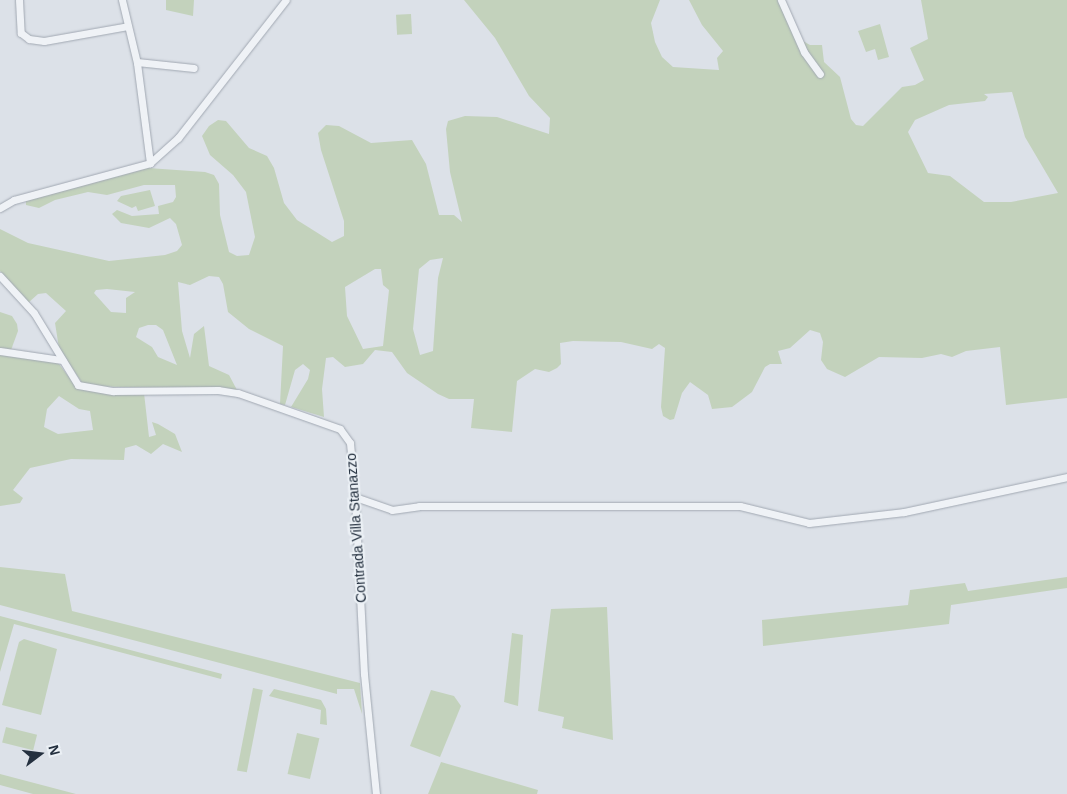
<!DOCTYPE html>
<style>
body{margin:0}
#map{position:relative;width:1067px;height:794px;overflow:hidden;background:#dce1e8;font-family:Arial,sans-serif}
div>[style]{position:absolute}
.green>*{inset:0;background:#c3d2bc;transform-origin:0 0}
.roads{filter:drop-shadow(0 0 1px #a1a8b2) drop-shadow(0 0 1px #a1a8b2)}
.street>*{height:7px;margin:-3.5px;padding:0 3.5px;transform-origin:3.5px;border-radius:3.5px;background:#eff2f6}
span{translate:-50% -50%;white-space:nowrap;text-align:center;line-height:1.15;-webkit-text-stroke:4.5px #ebf0f5;paint-order:stroke}
.street-label{font-size:14px;color:#24303f}
.north{position:absolute;left:15px;top:729px;width:50px;height:50px;-webkit-text-stroke:4px #ebf0f5;paint-order:stroke;rotate:75deg;font-size:14px;font-weight:700;line-height:20px;text-align:center;color:#24303f}
.north::after{content:'';display:block;margin:auto;width:18px;height:22px;background:#24303f;clip-path:polygon(50% 0,100% 100%,50% 72%,0 100%)}
</style>
<div id="map">
<div class="green">
<div style="clip-path:polygon(166px 0,194px 0,193px 16px,166px 10px)"></div>
<div style="clip-path:polygon(evenodd,464px 0,660px 0,651px 23px,655px 42px,662px 57px,673px 67px,719px 70px,717px 58px,723px 51px,702px 25px,689px 0,779px 0,808px 54px,803px 41px,810px 45px,822px 45px,824px 62px,840px 77px,851px 119px,856px 125px,863px 126px,902px 87px,915px 85px,924px 80px,910px 48px,928px 39px,921px 0,1067px 0,1067px 398px,1006px 405px,1000px 347px,966px 351px,952px 357px,941px 354px,922px 358px,879px 357px,845px 377px,827px 369px,821px 360px,823px 342px,820px 333px,810px 330px,790px 348px,778px 351px,782px 364px,770px 364px,765px 367px,752px 392px,732px 407px,712px 409px,708px 395px,690px 382px,682px 393px,674px 419px,670px 420px,663px 416px,661px 407px,665px 348px,659px 344px,652px 349px,621px 342px,573px 341px,560px 343px,561px 364px,557px 368px,549px 372px,535px 369px,517px 381px,512px 432px,471px 428px,474px 399px,449px 399px,438px 394px,407px 373px,392px 352px,375px 350px,363px 364px,345px 367px,333px 357px,326px 358px,322px 389px,324px 417px,291px 407px,308px 379px,310px 370px,303px 364px,295px 370px,285px 405px,280px 404px,283px 346px,249px 329px,228px 312px,223px 284px,219px 277px,209px 276px,190px 285px,178px 282px,182px 331px,190px 358px,194px 334px,204px 326px,209px 366px,229px 375px,237px 390px,84px 386px,59px 348px,55px 323px,66px 311px,46px 293px,38px 294px,28px 303px,0 271px,0 229px,28px 243px,109px 261px,165px 255px,177px 251px,182px 245px,176px 224px,170px 218px,149px 228px,121px 223px,112px 214px,117px 210px,132px 216px,159px 214px,158px 206px,173px 202px,176px 197px,175px 185px,144px 185px,107px 195px,88px 192px,55px 200px,39px 208px,26px 205px,26px 201px,148px 168px,205px 172px,214px 175px,219px 184px,220px 215px,229px 252px,237px 256px,249px 255px,255px 237px,246px 192px,233px 175px,210px 155px,202px 136px,209px 126px,218px 120px,226px 121px,249px 148px,267px 156px,274px 168px,284px 203px,297px 220px,332px 242px,344px 236px,344px 221px,321px 150px,318px 133px,326px 125px,339px 126px,371px 143px,412px 140px,426px 164px,439px 215px,454px 215px,462px 222px,450px 172px,446px 129px,448px 121px,465px 116px,497px 117px,549px 134px,550px 118px,529px 96px,495px 38px,464px 0,1012px 92px,1025px 137px,1058px 193px,1011px 202px,984px 202px,950px 176px,928px 173px,908px 132px,915px 120px,949px 105px,985px 101px,988px 97px,984px 94px,1012px 92px,464px 0,443px 258px,438px 278px,433px 351px,420px 355px,413px 329px,419px 269px,430px 260px,443px 258px,464px 0,375px 269px,381px 269px,383px 285px,389px 290px,383px 346px,363px 349px,347px 316px,345px 287px,375px 269px,464px 0,107px 289px,135px 292px,126px 298px,126px 313px,111px 312px,94px 293px,96px 290px,107px 289px,464px 0,148px 325px,156px 325px,163px 330px,177px 365px,158px 357px,152px 347px,136px 337px,139px 328px,148px 325px)"></div>
<div style="left:411px;top:14px;width:20px;height:15px;rotate:87deg"></div>
<div style="clip-path:polygon(880px 24px,889px 57px,878px 60px,875px 49px,866px 52px,858px 31px)"></div>
<div style="clip-path:polygon(150px 190px,155px 206px,138px 211px,136px 206px,132px 208px,117px 201px,121px 196px)"></div>
<div style="clip-path:polygon(0 312px,12px 316px,17px 324px,18px 331px,11px 350px,0 350px)"></div>
<div style="clip-path:polygon(evenodd,0 352px,56px 360px,78px 389px,144px 393px,149px 437px,156px 435px,152px 422px,158px 424px,175px 434px,182px 452px,163px 444px,151px 454px,136px 445px,125px 448px,124px 460px,71px 459px,30px 468px,13px 490px,23px 498px,20px 503px,0 506px,0 352px,59px 396px,79px 409px,90px 411px,93px 430px,58px 434px,44px 427px,47px 409px,59px 396px)"></div>
<div style="clip-path:polygon(0 567px,65px 574px,72px 611px,360px 683px,362px 714px,354px 689px,337px 689px,337px 694px,0 605px)"></div>
<div style="clip-path:polygon(1067px 577px,1067px 588px,951px 605px,949px 624px,763px 646px,762px 620px,908px 605px,910px 590px,965px 583px,968px 591px)"></div>
<div style="clip-path:polygon(607px 607px,613px 740px,562px 728px,564px 717px,538px 711px,551px 609px)"></div>
<div style="clip-path:polygon(0 616px,222px 674px,221px 679px,14px 624px,0 672px)"></div>
<div style="clip-path:polygon(512px 633px,523px 635px,518px 706px,504px 702px)"></div>
<div style="clip-path:polygon(24px 639px,57px 649px,41px 715px,2px 705px,19px 642px)"></div>
<div style="left:253px;top:688px;width:10px;height:84px;rotate:11deg"></div>
<div style="clip-path:polygon(274px 689px,321px 700px,326px 709px,327px 725px,320px 724px,321px 710px,269px 696px)"></div>
<div style="clip-path:polygon(431px 690px,454px 696px,461px 706px,440px 757px,410px 746px)"></div>
<div style="left:6px;top:727px;width:32px;height:16px;rotate:14deg"></div>
<div style="left:297px;top:733px;width:23px;height:42px;rotate:13deg"></div>
<div style="clip-path:polygon(441px 762px,538px 790px,537px 794px,428px 794px)"></div>
<div style="clip-path:polygon(0 774px,76px 794px,33px 794px,0 785px)"></div>
</div>
<div class="roads">
<div class="street">
<div style="left:19px;top:0;width:33px;rotate:87deg"></div>
<div style="left:21px;top:33px;width:10px;rotate:37deg"></div>
<div style="left:29px;top:39px;width:15px;rotate:8deg"></div>
<div style="left:44px;top:41px;width:85px;rotate:-10.1deg"></div>
<div style="left:122px;top:0;width:65px;rotate:76.6deg"></div>
<div style="left:137px;top:63px;width:101px;rotate:82.6deg"></div>
<div style="left:781px;top:0;width:57px;rotate:66.1deg"></div>
<div style="left:804px;top:52px;width:27px;rotate:54deg"></div>
<div style="left:137px;top:62px;width:57px;rotate:6deg"></div>
<div style="left:0;top:208px;width:16px;rotate:-30deg"></div>
<div style="left:14px;top:200px;width:141px;rotate:-15.2deg"></div>
<div style="left:150px;top:163px;width:38px;rotate:-42deg"></div>
<div style="left:178px;top:138px;width:175px;rotate:-52deg"></div>
<div style="left:0;top:276px;width:50px;rotate:47.4deg"></div>
<div style="left:34px;top:313px;width:84px;rotate:58.6deg"></div>
<div style="left:78px;top:385px;width:36px;rotate:10deg"></div>
<div style="left:113px;top:391px;width:105px;rotate:-0.5deg"></div>
<div style="left:218px;top:390px;width:20px;rotate:9deg"></div>
<div style="left:238px;top:393px;width:108px;rotate:19.4deg"></div>
<div style="left:340px;top:429px;width:17px;rotate:54deg"></div>
<div style="left:350px;top:443px;width:54px;rotate:84.7deg"></div>
<div style="left:355px;top:497px;width:177px;rotate:87.1deg"></div>
<div style="left:364px;top:674px;width:121px;rotate:84.3deg"></div>
<div style="left:0;top:351px;width:63px;rotate:8.3deg"></div>
<div style="left:355px;top:497px;width:39px;rotate:19deg"></div>
<div style="left:392px;top:510px;width:27px;rotate:-8deg"></div>
<div style="left:419px;top:506px;width:321px"></div>
<div style="left:740px;top:506px;width:71px;rotate:13.8deg"></div>
<div style="left:809px;top:523px;width:96px;rotate:-6.6deg"></div>
<div style="left:904px;top:512px;width:167px;rotate:-12.1deg"></div>
</div>
</div>
<div class="street-label">
<span style="left:356px;top:528px;rotate:-94deg">Contrada Villa Stanazzo</span>
</div>
<div class="north">N</div>
</div>
